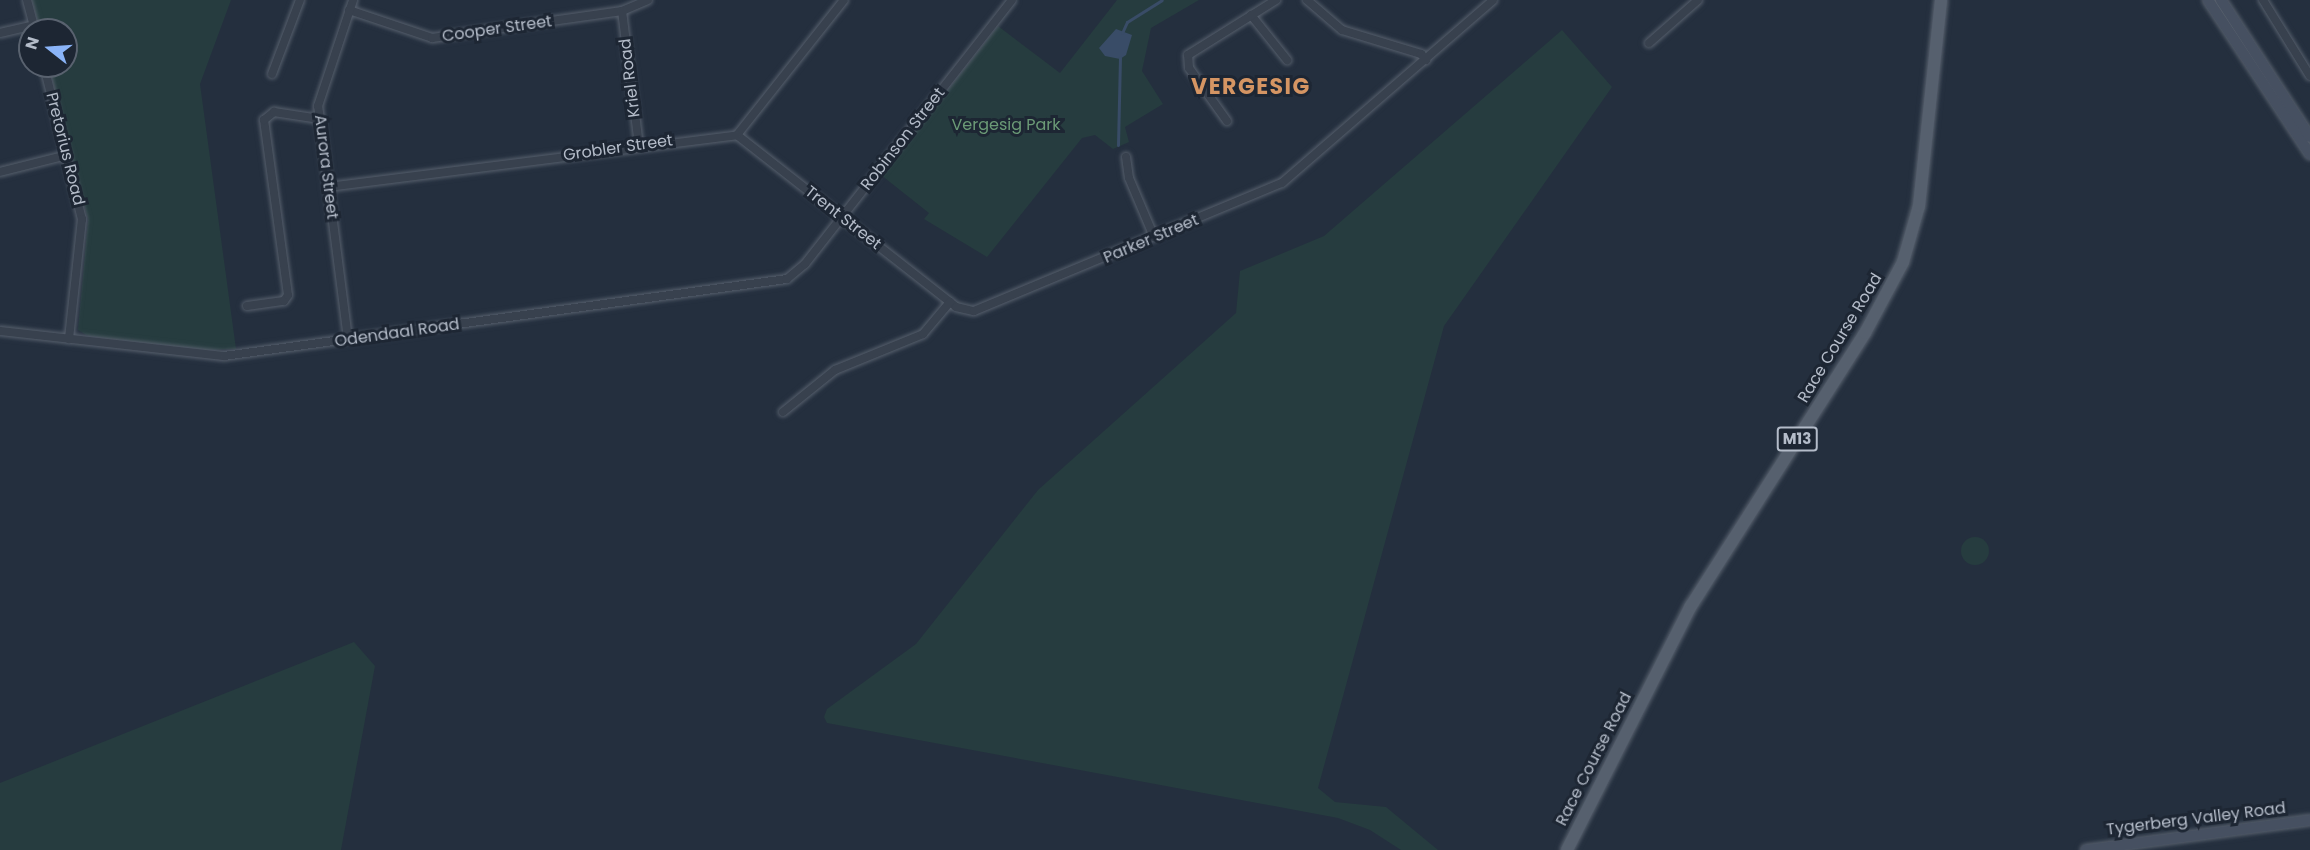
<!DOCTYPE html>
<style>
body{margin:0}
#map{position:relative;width:2310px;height:850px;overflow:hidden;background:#242f3e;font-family:Poppins,sans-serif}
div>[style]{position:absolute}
.green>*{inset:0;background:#263c3f}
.round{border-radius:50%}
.water>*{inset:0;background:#394c67}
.stream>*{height:3px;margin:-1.5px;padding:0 1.5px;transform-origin:1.5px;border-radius:1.5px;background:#394c67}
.roads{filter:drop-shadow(0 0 2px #565f6c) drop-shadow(0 0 2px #565f6c)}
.minor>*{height:8px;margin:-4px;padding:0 4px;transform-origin:4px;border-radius:4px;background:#38414e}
.secondary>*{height:10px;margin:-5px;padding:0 5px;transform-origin:5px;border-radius:5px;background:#465061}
.primary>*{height:12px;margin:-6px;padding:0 6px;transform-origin:6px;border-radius:6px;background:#56606e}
span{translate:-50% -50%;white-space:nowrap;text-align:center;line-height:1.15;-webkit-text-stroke:6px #1d2633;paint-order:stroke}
.shield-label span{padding:2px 4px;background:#1d2633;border:2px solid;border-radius:4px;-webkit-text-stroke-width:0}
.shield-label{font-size:15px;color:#b4bcc9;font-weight:700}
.street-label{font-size:16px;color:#b4bcc9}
.park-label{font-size:16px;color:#6b9a76}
.district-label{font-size:22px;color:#d59563;font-weight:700;letter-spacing:1.5px}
.north{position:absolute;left:18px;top:18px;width:60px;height:60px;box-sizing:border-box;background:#1d2633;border:2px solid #59626f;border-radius:50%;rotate:287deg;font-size:16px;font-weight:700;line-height:24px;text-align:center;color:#b4bcc9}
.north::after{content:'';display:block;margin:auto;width:21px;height:27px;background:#8ab4f8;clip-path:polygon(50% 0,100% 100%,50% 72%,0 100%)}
</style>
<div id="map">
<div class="green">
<div style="clip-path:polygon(32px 0,231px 0,200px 84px,236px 349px,208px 350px,88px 336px,78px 330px,88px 220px,49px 66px,66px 66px,66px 30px,40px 30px)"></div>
<div style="clip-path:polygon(1117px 0,1199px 0,1151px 28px,1142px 71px,1163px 104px,1125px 127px,1129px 142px,1113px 149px,1095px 135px,1082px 138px,987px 257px,924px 219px,929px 213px,881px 175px,998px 26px,1060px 73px)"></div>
<div style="clip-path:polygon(1562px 30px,1612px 87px,1444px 326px,1318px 788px,1335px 802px,1386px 807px,1438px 850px,1401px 850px,1370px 830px,1338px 818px,827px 723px,824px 717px,827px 709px,916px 644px,1038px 490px,1236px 313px,1240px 271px,1324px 236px)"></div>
<div class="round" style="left:1961px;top:537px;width:28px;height:28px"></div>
<div style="clip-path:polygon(354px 642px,375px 666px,341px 850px,0 850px,0 783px)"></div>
</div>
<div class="water">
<div style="clip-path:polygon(1116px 29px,1132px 35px,1126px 55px,1120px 59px,1105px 56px,1099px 48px)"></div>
</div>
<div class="stream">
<div style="left:1122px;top:33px;width:12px;rotate:-66deg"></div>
<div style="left:1127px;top:22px;width:41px;rotate:-32.2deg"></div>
<div style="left:1118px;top:145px;width:88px;rotate:-88.7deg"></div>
</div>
<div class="roads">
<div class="minor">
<div style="left:27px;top:0;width:31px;rotate:75deg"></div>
<div style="left:1307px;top:0;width:46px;rotate:40.6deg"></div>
<div style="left:1342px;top:30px;width:83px;rotate:16.9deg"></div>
<div style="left:1421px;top:54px;width:8px;rotate:50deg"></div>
<div style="left:2263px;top:0;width:89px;rotate:58.3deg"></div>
<div style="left:349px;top:10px;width:88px;rotate:18.6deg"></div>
<div style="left:432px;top:38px;width:192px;rotate:-8.1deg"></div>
<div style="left:622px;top:11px;width:28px;rotate:-23deg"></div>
<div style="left:622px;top:11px;width:135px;rotate:82.8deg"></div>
<div style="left:1251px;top:15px;width:58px;rotate:51.3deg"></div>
<div style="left:0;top:33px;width:35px;rotate:-13deg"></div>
<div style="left:1649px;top:43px;width:65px;rotate:-41.3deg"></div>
<div style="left:44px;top:66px;width:158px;rotate:76.1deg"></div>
<div style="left:82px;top:219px;width:121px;rotate:96.2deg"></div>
<div style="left:272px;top:74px;width:79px;rotate:-69.3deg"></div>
<div style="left:1227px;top:121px;width:65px;rotate:-125.6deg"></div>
<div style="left:1189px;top:68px;width:13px;rotate:-94deg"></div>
<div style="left:1188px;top:55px;width:104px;rotate:-32deg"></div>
<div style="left:737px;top:135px;width:278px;rotate:38.1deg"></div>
<div style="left:956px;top:307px;width:18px;rotate:13deg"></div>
<div style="left:974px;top:311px;width:334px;rotate:-22.6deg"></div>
<div style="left:1282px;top:183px;width:279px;rotate:-40.9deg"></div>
<div style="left:737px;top:135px;width:172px;rotate:-51.6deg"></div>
<div style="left:1126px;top:157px;width:21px;rotate:82deg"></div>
<div style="left:1129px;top:178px;width:64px;rotate:67deg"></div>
<div style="left:0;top:172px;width:69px;rotate:-14.2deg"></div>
<div style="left:328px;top:187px;width:412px;rotate:-7.2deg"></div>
<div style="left:247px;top:306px;width:37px;rotate:-8deg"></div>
<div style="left:284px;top:301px;width:7px;rotate:-56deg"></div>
<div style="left:288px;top:295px;width:177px;rotate:-97.8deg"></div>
<div style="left:264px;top:120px;width:13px;rotate:-39deg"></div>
<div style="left:274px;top:112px;width:46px;rotate:8.8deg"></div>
<div style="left:0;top:331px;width:225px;rotate:6.4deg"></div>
<div style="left:224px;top:356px;width:568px;rotate:-7.79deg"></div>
<div style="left:787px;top:279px;width:23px;rotate:-40deg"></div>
<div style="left:805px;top:264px;width:335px;rotate:-51.9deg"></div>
<div style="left:348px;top:339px;width:235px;rotate:-97.3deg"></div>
<div style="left:318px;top:106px;width:112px;rotate:-71.7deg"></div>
<div style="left:783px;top:412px;width:67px;rotate:-38.9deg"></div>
<div style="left:835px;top:370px;width:95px;rotate:-22.2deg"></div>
<div style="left:923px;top:334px;width:42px;rotate:-49.8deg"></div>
</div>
<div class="secondary">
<div style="left:2208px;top:0;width:185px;rotate:56.5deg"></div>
<div style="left:2221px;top:0;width:163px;rotate:57deg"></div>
<div style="left:2086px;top:850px;width:226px;rotate:-7.6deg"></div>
</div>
<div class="primary">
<div style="left:1567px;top:850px;width:274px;rotate:-63.1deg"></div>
<div style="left:1691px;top:606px;width:324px;rotate:-57.5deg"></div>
<div style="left:1865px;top:333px;width:81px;rotate:-61.8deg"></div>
<div style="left:1903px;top:262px;width:58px;rotate:-74.1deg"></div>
<div style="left:1919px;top:206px;width:207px;rotate:-83.9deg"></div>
</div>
</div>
<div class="shield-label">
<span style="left:1797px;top:439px">M13</span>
</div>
<div class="street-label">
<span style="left:497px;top:29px;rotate:-8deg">Cooper Street</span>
<span style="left:630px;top:78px;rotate:-97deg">Kriel Road</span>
<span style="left:903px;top:139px;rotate:-52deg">Robinson Street</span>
<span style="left:618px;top:148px;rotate:-8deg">Grobler Street</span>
<span style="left:65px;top:149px;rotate:76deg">Pretorius Road</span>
<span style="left:326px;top:167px;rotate:83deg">Aurora Street</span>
<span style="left:843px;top:218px;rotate:38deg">Trent Street</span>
<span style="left:1151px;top:239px;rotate:-23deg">Parker Street</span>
<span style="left:397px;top:333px;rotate:-8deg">Odendaal Road</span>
<span style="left:1840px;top:338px;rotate:-59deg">Race Course Road</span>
<span style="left:1594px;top:759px;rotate:-63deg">Race Course Road</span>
<span style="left:2196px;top:819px;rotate:-7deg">Tygerberg Valley Road</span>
</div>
<div class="park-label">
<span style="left:1006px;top:125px">Vergesig Park</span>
</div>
<div class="district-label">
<span style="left:1251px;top:87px">VERGESIG</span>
</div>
<div class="north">N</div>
</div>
